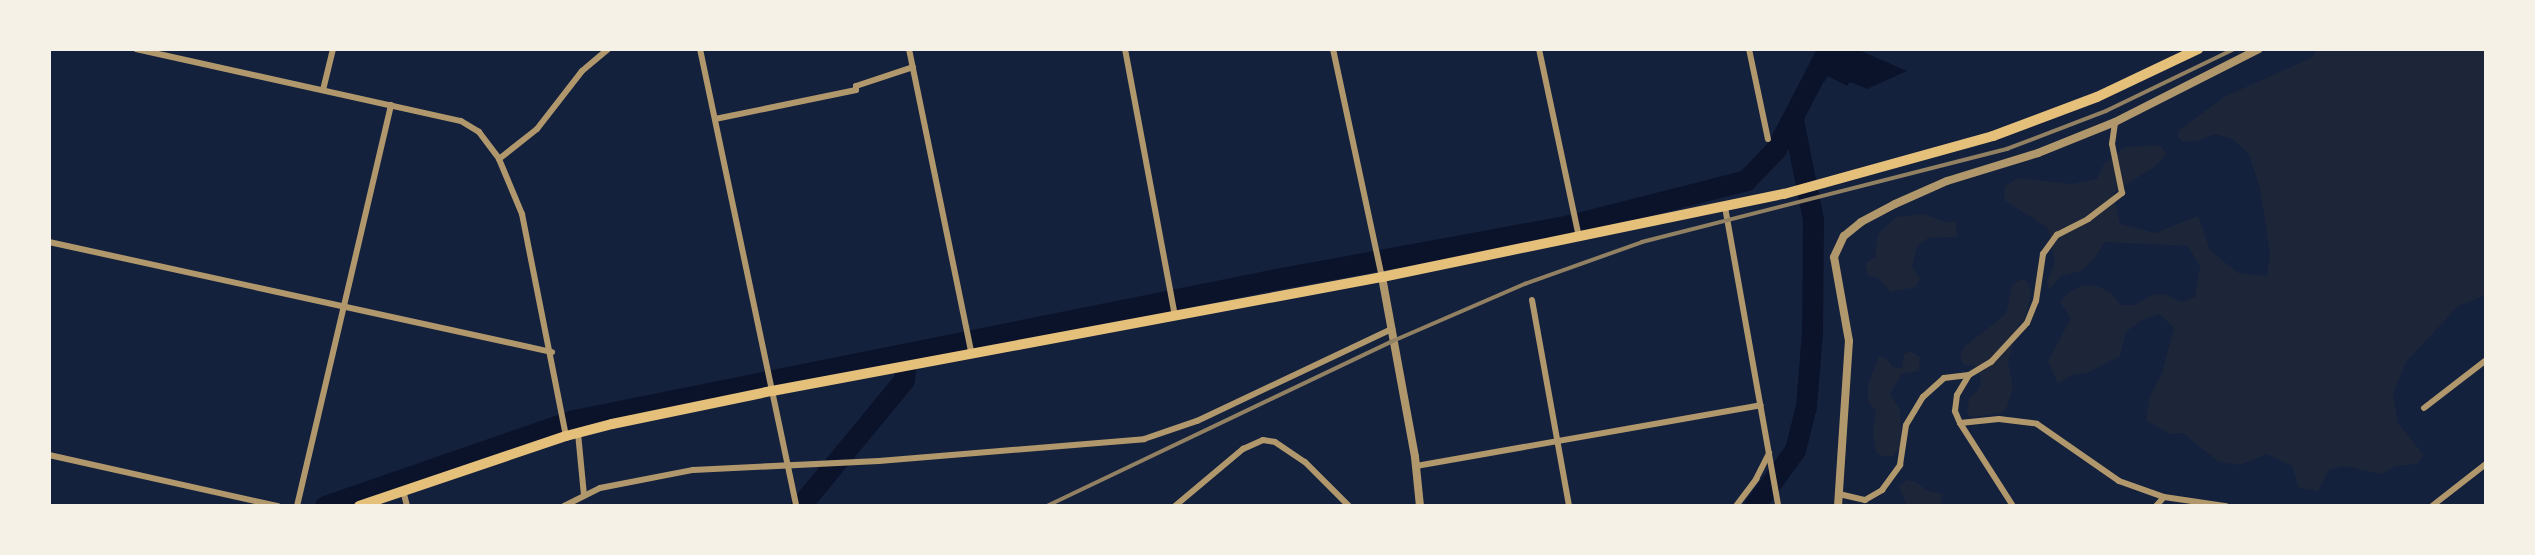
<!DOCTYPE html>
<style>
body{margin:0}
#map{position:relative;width:2535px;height:555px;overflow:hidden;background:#14213d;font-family:"Nunito Sans",sans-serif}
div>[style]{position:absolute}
.green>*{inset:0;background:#1d2539}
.water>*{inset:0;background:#0b132b}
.river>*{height:21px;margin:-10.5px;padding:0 10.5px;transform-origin:10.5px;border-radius:10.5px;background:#0b132b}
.minor>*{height:6px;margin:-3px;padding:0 3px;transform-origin:3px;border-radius:3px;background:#b1986c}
.tertiary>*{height:8px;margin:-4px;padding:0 4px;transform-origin:4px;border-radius:4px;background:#b1986c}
.trunk>*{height:10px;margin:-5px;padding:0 5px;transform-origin:5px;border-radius:5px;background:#e5c07b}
.rail>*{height:3.5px;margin:-1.75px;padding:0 1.75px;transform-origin:1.75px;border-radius:1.75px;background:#918062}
span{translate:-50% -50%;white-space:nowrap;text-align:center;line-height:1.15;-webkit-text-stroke:7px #f6f1e7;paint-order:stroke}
.frame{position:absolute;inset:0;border:51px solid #f6f1e7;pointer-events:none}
</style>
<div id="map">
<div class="green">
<div style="clip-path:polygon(2318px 49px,2486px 49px,2486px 295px,2458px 306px,2406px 362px,2393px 394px,2398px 423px,2424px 455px,2417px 464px,2396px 466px,2382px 474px,2343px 466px,2329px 470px,2318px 491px,2299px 488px,2292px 466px,2267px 454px,2240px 465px,2219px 462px,2183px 433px,2170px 434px,2146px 420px,2150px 396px,2162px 373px,2174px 328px,2159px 314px,2142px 320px,2126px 332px,2120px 356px,2087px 373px,2071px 375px,2058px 384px,2048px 361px,2071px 318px,2060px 302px,2069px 292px,2084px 285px,2097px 286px,2111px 293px,2121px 305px,2134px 305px,2152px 295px,2164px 294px,2181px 302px,2195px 297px,2200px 266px,2188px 246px,2105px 242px,2094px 259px,2081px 271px,2061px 276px,2049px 290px,2047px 282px,2055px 263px,2048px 228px,2004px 200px,2005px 186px,2018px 178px,2072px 184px,2097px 179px,2104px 164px,2125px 147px,2160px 145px,2167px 154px,2154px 167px,2113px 193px,2120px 224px,2155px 233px,2198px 216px,2210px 250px,2238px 273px,2267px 276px,2270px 254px,2260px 188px,2249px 154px,2232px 139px,2215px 134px,2197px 141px,2182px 142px,2178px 137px,2179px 130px,2226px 96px,2311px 58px)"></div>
<div style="clip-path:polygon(1923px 214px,1945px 222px,1956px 221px,1957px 237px,1928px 238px,1917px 246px,1912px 267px,1920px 279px,1916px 287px,1891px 292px,1878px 278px,1868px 275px,1865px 264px,1875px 257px,1878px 234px,1896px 217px)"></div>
<div style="clip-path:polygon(2021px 279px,2028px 282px,2031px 296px,2024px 321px,2018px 325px,2008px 362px,2013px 387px,2007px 407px,2002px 413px,1971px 417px,1967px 413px,1969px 399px,1980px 387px,1981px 379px,1974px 365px,1964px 365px,1960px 357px,1964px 347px,2006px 314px,2012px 285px)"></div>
<div style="clip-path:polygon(1910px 351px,1920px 357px,1919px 371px,1902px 374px,1890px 394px,1900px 410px,1902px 446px,1893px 456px,1881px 456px,1876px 452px,1873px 432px,1876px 411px,1868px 401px,1868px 385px,1879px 356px,1887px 359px,1893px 367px,1902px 368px,1904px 354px)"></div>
<div style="clip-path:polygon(1907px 480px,1916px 482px,1928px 491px,1943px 494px,1940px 506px,1907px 506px,1899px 486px)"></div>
</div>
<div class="water">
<div style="clip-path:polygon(1817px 49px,1857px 49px,1907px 71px,1867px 89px,1850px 82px,1847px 86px,1828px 76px,1825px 81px,1817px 82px,1796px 119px,1790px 115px)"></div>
</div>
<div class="river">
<div style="left:325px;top:506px;width:263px;rotate:-19.1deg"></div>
<div style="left:574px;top:420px;width:711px;rotate:-11.36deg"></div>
<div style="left:1271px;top:280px;width:300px;rotate:-10.4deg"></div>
<div style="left:1566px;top:226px;width:186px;rotate:-14.3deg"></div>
<div style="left:1746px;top:180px;width:43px;rotate:-45.9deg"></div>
<div style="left:1776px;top:149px;width:113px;rotate:-62.5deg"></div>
<div style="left:800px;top:506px;width:163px;rotate:-50.5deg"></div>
<div style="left:904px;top:380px;width:27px;rotate:-84deg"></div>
<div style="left:1754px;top:506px;width:69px;rotate:-53.8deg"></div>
<div style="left:1795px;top:450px;width:45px;rotate:-76deg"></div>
<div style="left:1806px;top:406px;width:74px;rotate:-85.4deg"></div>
<div style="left:1812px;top:332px;width:113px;rotate:-89.5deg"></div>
<div style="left:1813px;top:219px;width:101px;rotate:-101.4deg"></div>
</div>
<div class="minor">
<div style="left:136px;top:49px;width:333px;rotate:12.5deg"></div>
<div style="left:461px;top:121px;width:21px;rotate:31deg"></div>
<div style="left:479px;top:132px;width:34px;rotate:53deg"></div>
<div style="left:499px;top:159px;width:60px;rotate:67.3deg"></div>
<div style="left:522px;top:214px;width:226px;rotate:78.8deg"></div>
<div style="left:700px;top:49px;width:467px;rotate:78.1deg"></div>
<div style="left:909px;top:49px;width:312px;rotate:78.4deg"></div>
<div style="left:1125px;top:49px;width:271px;rotate:79.4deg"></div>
<div style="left:1333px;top:49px;width:233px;rotate:77.9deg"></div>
<div style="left:1539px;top:49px;width:192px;rotate:78deg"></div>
<div style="left:1749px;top:49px;width:92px;rotate:78.1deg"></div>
<div style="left:323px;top:90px;width:42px;rotate:-76.3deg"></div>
<div style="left:715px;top:119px;width:144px;rotate:-11.6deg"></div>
<div style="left:856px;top:90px;width:4px;rotate:-90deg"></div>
<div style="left:856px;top:86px;width:60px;rotate:-18.4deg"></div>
<div style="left:499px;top:159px;width:48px;rotate:-38.3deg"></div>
<div style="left:537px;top:129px;width:73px;rotate:-52.2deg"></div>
<div style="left:582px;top:71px;width:34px;rotate:-40deg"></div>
<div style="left:1725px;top:207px;width:304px;rotate:79.9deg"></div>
<div style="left:49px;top:242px;width:515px;rotate:12.34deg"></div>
<div style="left:1532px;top:300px;width:209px;rotate:79.8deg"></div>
<div style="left:2424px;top:408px;width:78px;rotate:-37.7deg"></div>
<div style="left:1960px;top:423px;width:39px;rotate:-6deg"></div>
<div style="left:1999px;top:419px;width:38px;rotate:7deg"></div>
<div style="left:2037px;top:424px;width:100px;rotate:34.8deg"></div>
<div style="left:2119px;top:481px;width:48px;rotate:19.6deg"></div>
<div style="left:2164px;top:497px;width:63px;rotate:8.3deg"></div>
<div style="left:578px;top:433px;width:62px;rotate:84.5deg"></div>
<div style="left:49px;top:455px;width:235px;rotate:12.6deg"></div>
<div style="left:1416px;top:466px;width:350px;rotate:-10deg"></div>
<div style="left:403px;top:490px;width:16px;rotate:76deg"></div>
<div style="left:1839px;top:494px;width:27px;rotate:13deg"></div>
<div style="left:1865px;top:500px;width:20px;rotate:-30deg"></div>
<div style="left:1882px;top:490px;width:31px;rotate:-54deg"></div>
<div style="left:1900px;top:465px;width:40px;rotate:-81.5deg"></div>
<div style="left:1906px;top:425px;width:33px;rotate:-59deg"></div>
<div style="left:1923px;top:397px;width:28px;rotate:-42deg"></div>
<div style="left:1944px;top:378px;width:25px;rotate:-7deg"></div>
<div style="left:297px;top:506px;width:412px;rotate:-76.8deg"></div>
<div style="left:564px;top:506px;width:40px;rotate:-26.6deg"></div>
<div style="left:600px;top:488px;width:95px;rotate:-11deg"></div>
<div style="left:693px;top:470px;width:186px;rotate:-2.8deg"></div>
<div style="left:879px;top:461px;width:266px;rotate:-4.7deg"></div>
<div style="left:1144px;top:439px;width:56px;rotate:-18.8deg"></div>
<div style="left:1197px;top:421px;width:216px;rotate:-25.3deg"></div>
<div style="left:1175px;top:506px;width:89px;rotate:-40deg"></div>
<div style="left:1243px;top:449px;width:22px;rotate:-24deg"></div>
<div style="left:1263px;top:440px;width:12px;rotate:9deg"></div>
<div style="left:1275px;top:442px;width:36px;rotate:34deg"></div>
<div style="left:1305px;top:462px;width:62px;rotate:45deg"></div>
<div style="left:1736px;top:506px;width:34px;rotate:-53deg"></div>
<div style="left:1756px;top:479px;width:29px;rotate:-63deg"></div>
<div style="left:2013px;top:506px;width:98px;rotate:-122.6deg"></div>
<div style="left:1960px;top:423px;width:13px;rotate:-113deg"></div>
<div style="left:1955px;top:411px;width:16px;rotate:-83deg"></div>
<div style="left:1957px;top:395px;width:23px;rotate:-59deg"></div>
<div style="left:1969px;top:375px;width:26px;rotate:-31deg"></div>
<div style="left:1991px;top:362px;width:53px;rotate:-47.3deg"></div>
<div style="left:2027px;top:323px;width:24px;rotate:-68deg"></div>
<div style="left:2036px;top:301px;width:48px;rotate:-81.5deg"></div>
<div style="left:2043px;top:254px;width:24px;rotate:-54deg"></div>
<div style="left:2057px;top:235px;width:35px;rotate:-27deg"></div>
<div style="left:2088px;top:219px;width:43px;rotate:-37.4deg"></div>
<div style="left:2122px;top:193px;width:50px;rotate:-101.5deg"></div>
<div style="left:2112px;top:144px;width:22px;rotate:-82deg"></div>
<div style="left:2156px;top:506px;width:12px;rotate:-48deg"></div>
<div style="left:2432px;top:506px;width:68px;rotate:-37.9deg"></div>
</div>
<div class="tertiary">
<div style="left:1382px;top:277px;width:183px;rotate:79.6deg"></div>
<div style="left:1415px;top:457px;width:49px;rotate:84.2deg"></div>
<div style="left:1838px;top:506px;width:165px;rotate:-86.2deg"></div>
<div style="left:1849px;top:341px;width:85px;rotate:-100.1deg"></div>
<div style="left:1834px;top:257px;width:23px;rotate:-65deg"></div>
<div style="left:1844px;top:236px;width:22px;rotate:-39deg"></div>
<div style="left:1861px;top:222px;width:38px;rotate:-28deg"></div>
<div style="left:1895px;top:204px;width:57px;rotate:-23.9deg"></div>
<div style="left:1947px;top:181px;width:95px;rotate:-17.1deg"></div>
<div style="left:2038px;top:153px;width:83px;rotate:-21.9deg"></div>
<div style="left:2115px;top:122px;width:161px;rotate:-26.9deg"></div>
</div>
<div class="trunk">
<div style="left:359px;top:506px;width:219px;rotate:-18.7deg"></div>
<div style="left:566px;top:436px;width:48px;rotate:-14.6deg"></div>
<div style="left:612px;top:424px;width:163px;rotate:-11.7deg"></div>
<div style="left:772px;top:391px;width:621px;rotate:-10.59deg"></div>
<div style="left:1382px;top:277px;width:410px;rotate:-11.7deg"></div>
<div style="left:1784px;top:194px;width:217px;rotate:-15.5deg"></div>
<div style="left:1993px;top:136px;width:111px;rotate:-20.6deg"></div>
<div style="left:2097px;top:97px;width:112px;rotate:-25.4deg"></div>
</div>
<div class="rail">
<div style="left:1047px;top:506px;width:383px;rotate:-25.5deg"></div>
<div style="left:1393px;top:341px;width:144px;rotate:-23.4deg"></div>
<div style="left:1525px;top:284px;width:124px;rotate:-19.7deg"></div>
<div style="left:1642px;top:242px;width:377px;rotate:-14.3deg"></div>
<div style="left:2007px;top:149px;width:106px;rotate:-21deg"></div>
<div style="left:2106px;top:111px;width:142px;rotate:-25.8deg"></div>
</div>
<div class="frame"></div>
</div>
